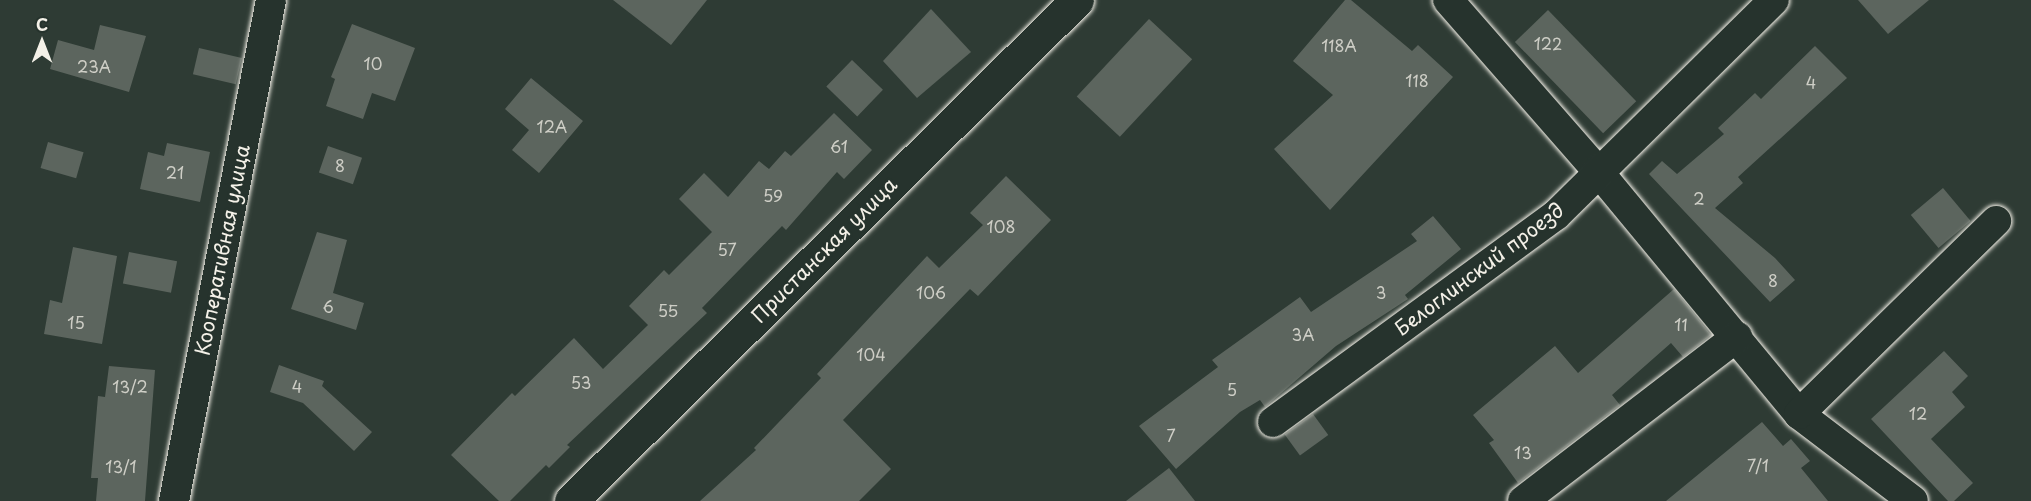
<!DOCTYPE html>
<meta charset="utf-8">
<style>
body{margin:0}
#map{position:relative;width:2031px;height:501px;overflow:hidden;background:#2e3b34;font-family:"Playpen Sans",sans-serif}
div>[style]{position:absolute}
.building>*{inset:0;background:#5c655e;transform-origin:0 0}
.roads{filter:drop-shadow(0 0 2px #f4f1e8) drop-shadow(0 0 2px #f4f1e8)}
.street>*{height:30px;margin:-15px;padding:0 15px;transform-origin:15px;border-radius:15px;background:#26332d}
.secondary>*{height:33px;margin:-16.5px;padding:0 16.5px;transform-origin:16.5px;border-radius:16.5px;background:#26332d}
span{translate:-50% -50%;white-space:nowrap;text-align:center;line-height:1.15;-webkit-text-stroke:5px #26332d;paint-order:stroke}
.number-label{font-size:16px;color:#cecec6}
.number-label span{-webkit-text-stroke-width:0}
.street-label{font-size:20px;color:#f4f1e8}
.north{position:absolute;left:12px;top:12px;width:60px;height:60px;-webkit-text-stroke:4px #26332d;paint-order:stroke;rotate:0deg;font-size:16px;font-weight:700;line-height:24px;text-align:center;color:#f4f1e8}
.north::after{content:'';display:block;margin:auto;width:21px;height:27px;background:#f4f1e8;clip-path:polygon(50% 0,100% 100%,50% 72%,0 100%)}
</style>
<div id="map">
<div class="building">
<div style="clip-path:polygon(613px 0,707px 0,671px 45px)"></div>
<div style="clip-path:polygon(1345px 0,1351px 0,1412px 51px,1418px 45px,1453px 77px,1330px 210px,1274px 149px,1333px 95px,1293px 61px)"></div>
<div style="clip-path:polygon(1858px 0,1929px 0,1888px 34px)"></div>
<div style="clip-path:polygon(931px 9px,971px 52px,917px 98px,883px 61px)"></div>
<div style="left:1548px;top:10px;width:127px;height:46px;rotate:46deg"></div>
<div style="left:1149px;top:19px;width:59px;height:106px;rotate:43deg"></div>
<div style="clip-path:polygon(352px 24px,415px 48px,395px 101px,372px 93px,363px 119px,326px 106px,335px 79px,331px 77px)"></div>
<div style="clip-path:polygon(100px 25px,146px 36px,129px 92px,50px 69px,58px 40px,94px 50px)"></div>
<div style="clip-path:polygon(1815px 46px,1847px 78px,1738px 177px,1743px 183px,1715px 208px,1775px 258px,1795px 280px,1770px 302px,1649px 174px,1662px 161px,1677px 174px,1724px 134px,1718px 128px,1755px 93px,1761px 99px)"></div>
<div style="left:199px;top:48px;width:44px;height:27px;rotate:13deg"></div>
<div style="left:852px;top:60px;width:43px;height:37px;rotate:44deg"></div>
<div style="clip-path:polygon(531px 78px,583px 121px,539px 173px,512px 150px,529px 130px,505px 109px)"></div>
<div style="clip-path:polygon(834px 113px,872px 150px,844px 179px,837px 172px,786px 230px,782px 226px,702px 308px,707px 313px,567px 445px,570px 447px,549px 468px,546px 465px,510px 501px,499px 501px,451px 455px,512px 393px,515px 396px,574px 338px,603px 369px,648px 325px,629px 306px,664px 270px,669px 275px,712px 232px,679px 199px,704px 173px,728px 197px,759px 161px,769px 169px,785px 151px,791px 156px)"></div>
<div style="left:48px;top:142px;width:37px;height:27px;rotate:16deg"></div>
<div style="clip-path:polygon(167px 143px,210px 152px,200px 202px,140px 189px,148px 152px,164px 156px)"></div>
<div style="left:328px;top:146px;width:36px;height:28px;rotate:19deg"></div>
<div style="clip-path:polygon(1006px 176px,1051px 220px,978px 296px,970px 289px,843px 420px,891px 469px,859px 501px,700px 501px,756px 450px,754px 448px,821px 378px,817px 374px,927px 256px,939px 268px,983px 225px,970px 213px)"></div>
<div style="left:1943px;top:188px;width:43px;height:42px;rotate:50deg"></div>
<div style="clip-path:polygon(1433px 216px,1461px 249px,1405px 295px,1408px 299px,1336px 346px,1265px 407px,1260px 400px,1240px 412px,1176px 469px,1139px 426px,1218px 367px,1212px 360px,1300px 297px,1311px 312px,1417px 241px,1411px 234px)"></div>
<div style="clip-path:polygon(317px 232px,347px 240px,333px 293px,364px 303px,356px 330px,291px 309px)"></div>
<div style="clip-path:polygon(73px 247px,117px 256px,102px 344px,44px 334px,50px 300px,62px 303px)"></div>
<div style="left:129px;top:252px;width:49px;height:32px;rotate:11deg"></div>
<div style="clip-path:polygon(1674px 289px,1711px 335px,1683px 357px,1671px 343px,1612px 395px,1620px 405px,1518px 483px,1489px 443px,1494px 440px,1473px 415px,1555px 346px,1578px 373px)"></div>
<div style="clip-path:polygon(1944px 351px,1968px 376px,1952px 392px,1965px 407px,1931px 439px,1973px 483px,1954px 501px,1948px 501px,1871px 419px)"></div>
<div style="clip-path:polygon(279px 365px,324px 381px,322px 386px,372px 432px,354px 451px,303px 403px,270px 392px)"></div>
<div style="clip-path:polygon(109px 366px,155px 370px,145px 501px,96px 501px,98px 478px,91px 478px,98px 396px,105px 397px)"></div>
<div style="left:1313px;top:414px;width:26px;height:35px;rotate:54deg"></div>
<div style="clip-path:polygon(1762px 422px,1783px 446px,1791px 439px,1810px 461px,1801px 468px,1828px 501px,1666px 501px)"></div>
<div style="clip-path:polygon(1169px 468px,1195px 501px,1126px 501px)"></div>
</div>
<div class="roads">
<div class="street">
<div style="left:1448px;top:0;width:226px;rotate:48.8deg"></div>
<div style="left:1597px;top:170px;width:317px;rotate:50.4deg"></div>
<div style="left:1799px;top:414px;width:143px;rotate:37.3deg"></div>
<div style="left:1799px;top:414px;width:276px;rotate:-44.4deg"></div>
<div style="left:1273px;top:422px;width:351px;rotate:-36.2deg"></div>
<div style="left:1556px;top:215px;width:306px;rotate:-44.6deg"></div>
<div style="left:174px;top:501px;width:510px;rotate:-79.04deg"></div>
<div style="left:1523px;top:501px;width:270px;rotate:-37.5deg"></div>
</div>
<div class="secondary">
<div style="left:571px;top:501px;width:712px;rotate:-44.72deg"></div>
</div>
</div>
<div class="number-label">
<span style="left:1548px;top:43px">122</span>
<span style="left:1339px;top:45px">118А</span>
<span style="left:373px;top:63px">10</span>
<span style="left:94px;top:66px">23А</span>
<span style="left:1417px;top:80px">118</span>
<span style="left:1811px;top:82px">4</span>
<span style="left:552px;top:126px">12А</span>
<span style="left:839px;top:146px">61</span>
<span style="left:340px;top:165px">8</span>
<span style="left:175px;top:172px">21</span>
<span style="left:773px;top:195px">59</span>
<span style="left:1699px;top:198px">2</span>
<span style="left:1001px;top:226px">108</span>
<span style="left:727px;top:249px">57</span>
<span style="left:1773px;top:280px">8</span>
<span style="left:931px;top:292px">106</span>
<span style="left:1381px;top:292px">3</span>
<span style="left:328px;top:306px">6</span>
<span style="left:668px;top:310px">55</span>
<span style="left:76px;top:322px">15</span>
<span style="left:1681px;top:324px">11</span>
<span style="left:1303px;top:334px">3А</span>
<span style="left:871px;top:354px">104</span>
<span style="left:581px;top:382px">53</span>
<span style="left:130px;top:386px">13/2</span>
<span style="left:297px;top:386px">4</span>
<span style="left:1232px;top:389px">5</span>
<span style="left:1918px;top:413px">12</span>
<span style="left:1171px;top:435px">7</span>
<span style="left:1523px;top:452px">13</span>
<span style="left:1758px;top:465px">7/1</span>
<span style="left:121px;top:466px">13/1</span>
</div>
<div class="street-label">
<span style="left:222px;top:250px;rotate:-79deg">Кооперативная улица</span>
<span style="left:824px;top:250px;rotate:-45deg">Пристанская улица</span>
<span style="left:1479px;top:269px;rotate:-37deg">Белоглинский проезд</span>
</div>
<div class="north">С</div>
</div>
